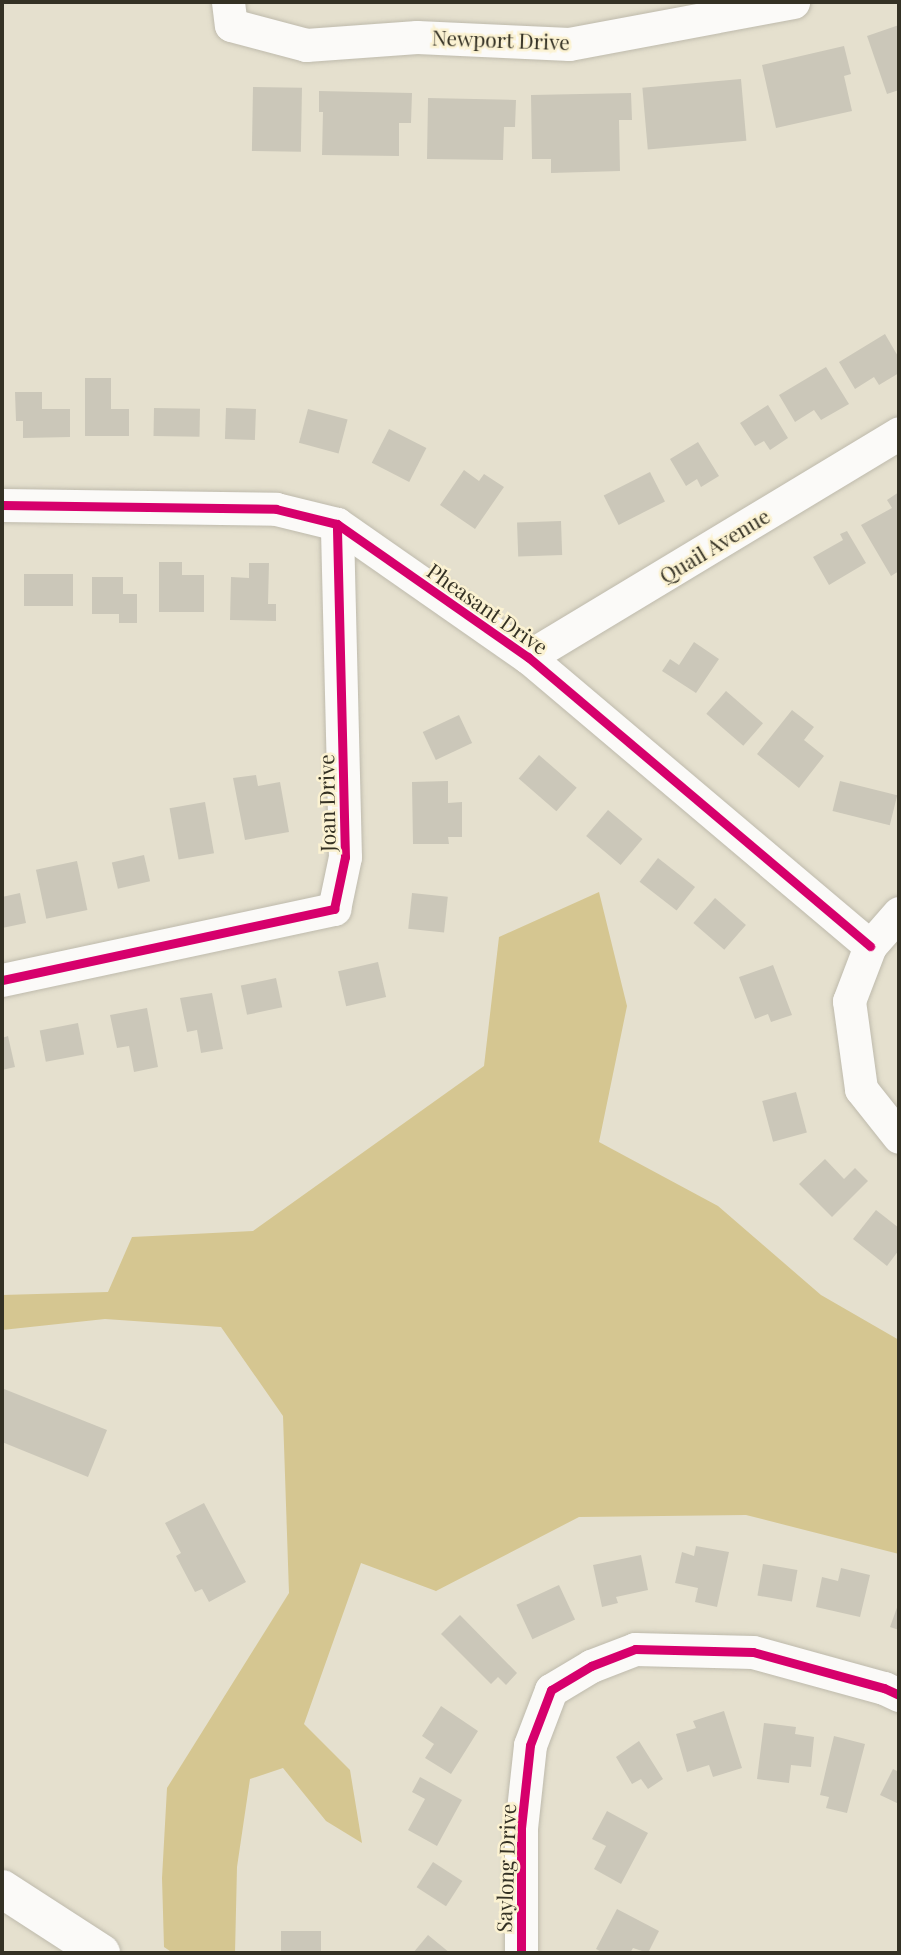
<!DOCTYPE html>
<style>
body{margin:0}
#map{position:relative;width:901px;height:1955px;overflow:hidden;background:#e5e0ce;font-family:"Playfair Display",serif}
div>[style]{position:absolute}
.forest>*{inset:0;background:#d5c691}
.building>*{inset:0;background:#cbc7b9;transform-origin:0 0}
.roads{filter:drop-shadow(0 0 2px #bebaac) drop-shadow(0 0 2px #bebaac)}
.street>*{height:33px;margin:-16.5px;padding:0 16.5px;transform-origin:16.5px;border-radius:16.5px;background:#fbfaf8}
.secondary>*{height:38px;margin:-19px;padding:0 19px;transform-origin:19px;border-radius:19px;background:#fbfaf8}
.cycleway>*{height:9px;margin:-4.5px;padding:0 4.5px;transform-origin:4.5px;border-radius:4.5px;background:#d6006c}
span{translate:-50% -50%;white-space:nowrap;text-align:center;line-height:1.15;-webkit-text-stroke:5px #fbf2d2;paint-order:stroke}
.street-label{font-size:21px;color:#343124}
.frame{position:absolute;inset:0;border:4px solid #343124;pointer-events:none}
</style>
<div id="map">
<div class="forest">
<div style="clip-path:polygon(599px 892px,627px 1006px,599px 1142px,718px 1206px,821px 1295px,899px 1340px,899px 1554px,746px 1515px,579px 1517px,436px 1591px,361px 1563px,304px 1724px,350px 1770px,362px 1843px,326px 1821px,283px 1768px,250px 1779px,237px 1867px,235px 1953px,173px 1953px,164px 1947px,162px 1878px,167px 1788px,289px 1593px,283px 1416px,221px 1327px,105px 1319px,2px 1330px,2px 1295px,108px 1292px,132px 1237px,253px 1231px,484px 1066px,499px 937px)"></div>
</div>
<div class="building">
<div style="clip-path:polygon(899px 25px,899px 90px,887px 94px,867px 36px)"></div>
<div style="clip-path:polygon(844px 46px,851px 74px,844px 76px,852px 111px,776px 128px,762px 65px)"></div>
<div style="left:741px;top:79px;width:62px;height:99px;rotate:85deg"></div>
<div style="left:253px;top:87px;width:49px;height:64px;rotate:1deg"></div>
<div style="clip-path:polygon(319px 91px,412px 93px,411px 123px,399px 123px,399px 156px,322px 155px,323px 112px,319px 112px)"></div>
<div style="clip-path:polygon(631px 93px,632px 120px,619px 120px,620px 171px,551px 173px,551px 159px,532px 159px,531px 95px)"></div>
<div style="clip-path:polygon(428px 98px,516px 100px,515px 127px,504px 127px,503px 160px,427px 159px)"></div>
<div style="clip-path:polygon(885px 334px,899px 358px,899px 373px,879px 385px,874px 377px,855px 389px,839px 362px)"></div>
<div style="clip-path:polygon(826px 367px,849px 404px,821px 420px,814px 410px,795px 422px,779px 395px)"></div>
<div style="clip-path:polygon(85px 378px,111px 378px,111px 409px,129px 409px,129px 436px,85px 436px)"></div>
<div style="clip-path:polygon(15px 392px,42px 392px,42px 409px,70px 409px,70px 437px,23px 438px,23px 421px,16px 421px)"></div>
<div style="clip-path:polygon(768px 405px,788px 438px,770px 450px,764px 441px,755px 446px,740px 423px)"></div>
<div style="left:154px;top:408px;width:46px;height:28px;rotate:1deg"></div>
<div style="left:226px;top:408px;width:30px;height:31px;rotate:2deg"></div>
<div style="left:308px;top:409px;width:41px;height:35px;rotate:15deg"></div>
<div style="left:389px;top:429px;width:42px;height:38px;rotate:27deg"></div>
<div style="clip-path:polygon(698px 442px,719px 476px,701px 487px,697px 479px,686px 486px,670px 459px)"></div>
<div style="clip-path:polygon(464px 470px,479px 481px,484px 474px,504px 487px,475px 529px,440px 505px)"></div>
<div style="left:650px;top:472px;width:33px;height:52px;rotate:63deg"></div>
<div style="clip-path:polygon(899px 492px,899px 571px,891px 576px,861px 525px,892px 508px,887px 500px)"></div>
<div style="left:561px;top:521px;width:34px;height:44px;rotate:88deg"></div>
<div style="clip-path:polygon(847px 531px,866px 563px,829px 585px,813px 557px,843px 540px,840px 534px)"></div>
<div style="clip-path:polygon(159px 562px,182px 562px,182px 575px,204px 575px,204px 612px,159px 612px)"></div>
<div style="clip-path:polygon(249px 563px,269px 563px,268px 604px,276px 604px,276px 621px,230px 620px,231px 577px,249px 578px)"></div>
<div style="left:24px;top:574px;width:49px;height:32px"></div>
<div style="clip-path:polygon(92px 577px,123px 577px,123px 594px,137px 594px,137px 623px,119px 623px,119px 614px,92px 614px)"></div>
<div style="clip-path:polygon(694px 642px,719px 659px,696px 693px,662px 671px,670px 659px,679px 665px)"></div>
<div style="left:726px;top:691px;width:49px;height:30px;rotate:41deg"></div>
<div style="clip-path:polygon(792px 710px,814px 727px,804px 740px,824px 756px,799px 788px,757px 754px)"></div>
<div style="left:459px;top:715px;width:31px;height:40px;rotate:65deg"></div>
<div style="left:539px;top:755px;width:50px;height:31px;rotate:41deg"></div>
<div style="clip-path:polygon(256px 775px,258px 786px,280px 782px,289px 832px,245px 840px,233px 778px)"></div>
<div style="clip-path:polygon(448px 781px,448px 803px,462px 802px,462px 837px,448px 837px,449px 844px,413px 844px,412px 782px)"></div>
<div style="left:840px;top:781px;width:59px;height:31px;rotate:14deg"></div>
<div style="left:205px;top:802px;width:52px;height:36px;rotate:80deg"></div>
<div style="left:608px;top:810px;width:45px;height:34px;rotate:40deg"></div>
<div style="left:144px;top:855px;width:27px;height:33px;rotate:77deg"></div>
<div style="left:658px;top:858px;width:47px;height:30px;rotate:38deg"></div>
<div style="left:77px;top:861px;width:50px;height:42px;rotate:78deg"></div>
<div style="clip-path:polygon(20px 893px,26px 923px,2px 928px,2px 897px)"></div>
<div style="left:412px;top:893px;width:36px;height:36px;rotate:6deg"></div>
<div style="left:715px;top:898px;width:41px;height:33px;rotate:41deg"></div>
<div style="left:378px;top:962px;width:36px;height:41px;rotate:77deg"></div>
<div style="clip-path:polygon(773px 965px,792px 1015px,771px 1022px,768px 1014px,755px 1019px,739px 977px)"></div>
<div style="left:276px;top:978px;width:30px;height:36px;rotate:78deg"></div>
<div style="clip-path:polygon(212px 993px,223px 1049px,201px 1053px,197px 1030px,187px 1032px,180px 998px)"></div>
<div style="clip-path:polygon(147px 1008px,158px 1067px,134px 1072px,129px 1046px,117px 1048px,110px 1015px)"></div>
<div style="left:78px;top:1023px;width:32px;height:39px;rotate:79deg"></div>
<div style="clip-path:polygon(8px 1036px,15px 1067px,2px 1070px,2px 1038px)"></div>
<div style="left:796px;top:1092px;width:42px;height:35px;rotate:75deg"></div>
<div style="clip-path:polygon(825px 1159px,844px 1179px,855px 1168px,868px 1181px,832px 1217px,799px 1184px)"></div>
<div style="clip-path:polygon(876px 1210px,899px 1228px,899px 1250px,887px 1266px,853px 1239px)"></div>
<div style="clip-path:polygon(4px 1389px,107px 1430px,88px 1477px,2px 1442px)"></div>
<div style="clip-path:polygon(204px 1503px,246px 1582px,209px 1602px,202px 1589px,195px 1592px,176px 1556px,181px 1553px,165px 1523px)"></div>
<div style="clip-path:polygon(696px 1546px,729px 1552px,717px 1607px,695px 1602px,698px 1588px,675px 1583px,682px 1552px,694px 1556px)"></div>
<div style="clip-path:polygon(641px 1555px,648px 1590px,616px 1597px,618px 1603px,602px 1607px,593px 1565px)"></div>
<div style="left:763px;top:1564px;width:35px;height:32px;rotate:10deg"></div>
<div style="clip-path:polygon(841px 1568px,870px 1575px,860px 1617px,816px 1607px,822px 1577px,838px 1581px)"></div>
<div style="left:559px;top:1585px;width:38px;height:47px;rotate:65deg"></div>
<div style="clip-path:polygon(899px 1602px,899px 1630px,890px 1627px)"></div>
<div style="clip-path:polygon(460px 1615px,517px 1673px,506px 1685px,498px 1677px,491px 1684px,441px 1634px)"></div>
<div style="clip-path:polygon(441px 1706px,478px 1731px,451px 1774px,425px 1758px,434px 1744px,422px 1736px)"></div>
<div style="clip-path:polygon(724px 1711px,742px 1768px,713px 1777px,709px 1765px,687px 1772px,676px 1734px,696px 1728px,693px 1721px)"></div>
<div style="clip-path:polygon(764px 1723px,796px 1727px,795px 1734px,814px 1737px,811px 1767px,791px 1765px,789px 1783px,757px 1779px)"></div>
<div style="clip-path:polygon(834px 1736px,865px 1744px,847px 1813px,826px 1808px,829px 1797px,820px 1795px)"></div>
<div style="clip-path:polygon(639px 1741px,663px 1779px,648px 1789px,641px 1779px,632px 1784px,616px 1757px)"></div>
<div style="clip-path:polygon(899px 1766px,899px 1804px,880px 1795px,893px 1769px,897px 1771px)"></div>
<div style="clip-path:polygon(420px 1777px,462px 1800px,437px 1846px,408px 1830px,425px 1799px,412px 1792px)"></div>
<div style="clip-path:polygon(607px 1811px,648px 1833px,621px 1884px,594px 1869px,606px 1846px,592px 1839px)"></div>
<div style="left:433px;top:1862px;width:35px;height:30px;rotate:33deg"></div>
<div style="clip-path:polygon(617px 1909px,659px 1931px,648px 1953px,633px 1948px,630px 1953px,604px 1953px,596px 1949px)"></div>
<div style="left:281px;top:1931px;width:40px;height:22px"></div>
<div style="clip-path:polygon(428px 1935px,450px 1953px,413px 1953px)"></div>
</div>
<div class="roads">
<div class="street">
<div style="left:228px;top:2px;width:23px;rotate:83deg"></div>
<div style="left:231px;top:25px;width:78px;rotate:14.9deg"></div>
<div style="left:306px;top:45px;width:111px;rotate:-4.1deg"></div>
<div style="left:417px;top:37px;width:152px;rotate:2.6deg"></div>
<div style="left:569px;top:44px;width:228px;rotate:-10.6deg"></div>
<div style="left:2px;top:505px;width:274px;rotate:0.8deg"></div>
<div style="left:276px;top:509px;width:63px;rotate:13.8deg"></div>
<div style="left:337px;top:524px;width:233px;rotate:34.9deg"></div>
<div style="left:528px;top:657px;width:448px;rotate:40.2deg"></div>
<div style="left:528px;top:657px;width:433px;rotate:-31.1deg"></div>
<div style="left:899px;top:913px;width:44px;rotate:131.3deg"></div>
<div style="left:870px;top:946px;width:59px;rotate:110.9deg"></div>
<div style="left:849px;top:1001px;width:89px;rotate:82.2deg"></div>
<div style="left:861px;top:1089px;width:61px;rotate:51.6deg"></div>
<div style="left:2px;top:980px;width:340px;rotate:-12.1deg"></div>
<div style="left:334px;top:909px;width:53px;rotate:-78.1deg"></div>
<div style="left:345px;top:857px;width:333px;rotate:-91.4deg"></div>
<div style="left:521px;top:1953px;width:125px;rotate:-90deg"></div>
<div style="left:521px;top:1828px;width:83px;rotate:-83.8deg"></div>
<div style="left:530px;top:1745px;width:59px;rotate:-69.1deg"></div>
<div style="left:551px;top:1690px;width:47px;rotate:-31deg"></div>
<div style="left:591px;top:1666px;width:47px;rotate:-21.1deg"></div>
<div style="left:635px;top:1649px;width:118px;rotate:1.5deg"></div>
<div style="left:753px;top:1652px;width:136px;rotate:15.4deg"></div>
<div style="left:884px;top:1688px;width:17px;rotate:25deg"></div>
</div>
<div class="secondary">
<div style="left:2px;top:1889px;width:118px;rotate:32.9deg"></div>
</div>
</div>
<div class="cycleway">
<div style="left:2px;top:505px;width:274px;rotate:0.8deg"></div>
<div style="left:276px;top:509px;width:63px;rotate:13.8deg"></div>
<div style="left:337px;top:524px;width:233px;rotate:34.9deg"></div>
<div style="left:528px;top:657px;width:448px;rotate:40.2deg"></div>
<div style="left:2px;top:980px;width:340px;rotate:-12.1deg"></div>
<div style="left:334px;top:909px;width:53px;rotate:-78.1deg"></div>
<div style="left:345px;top:857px;width:333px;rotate:-91.4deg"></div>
<div style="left:521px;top:1953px;width:125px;rotate:-90deg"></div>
<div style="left:521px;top:1828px;width:83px;rotate:-83.8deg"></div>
<div style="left:530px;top:1745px;width:59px;rotate:-69.1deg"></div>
<div style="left:551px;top:1690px;width:47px;rotate:-31deg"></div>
<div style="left:591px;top:1666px;width:47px;rotate:-21.1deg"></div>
<div style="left:635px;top:1649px;width:118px;rotate:1.5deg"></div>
<div style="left:753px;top:1652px;width:136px;rotate:15.4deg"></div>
<div style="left:884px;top:1688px;width:17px;rotate:25deg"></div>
</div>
<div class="street-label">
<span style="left:501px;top:39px;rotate:2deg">Newport Drive</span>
<span style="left:714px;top:545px;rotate:-31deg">Quail Avenue</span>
<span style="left:488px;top:608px;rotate:35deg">Pheasant Drive</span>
<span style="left:326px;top:803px;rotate:-91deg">Joan Drive</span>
<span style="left:505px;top:1868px;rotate:-88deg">Saylong Drive</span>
</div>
<div class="frame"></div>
</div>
